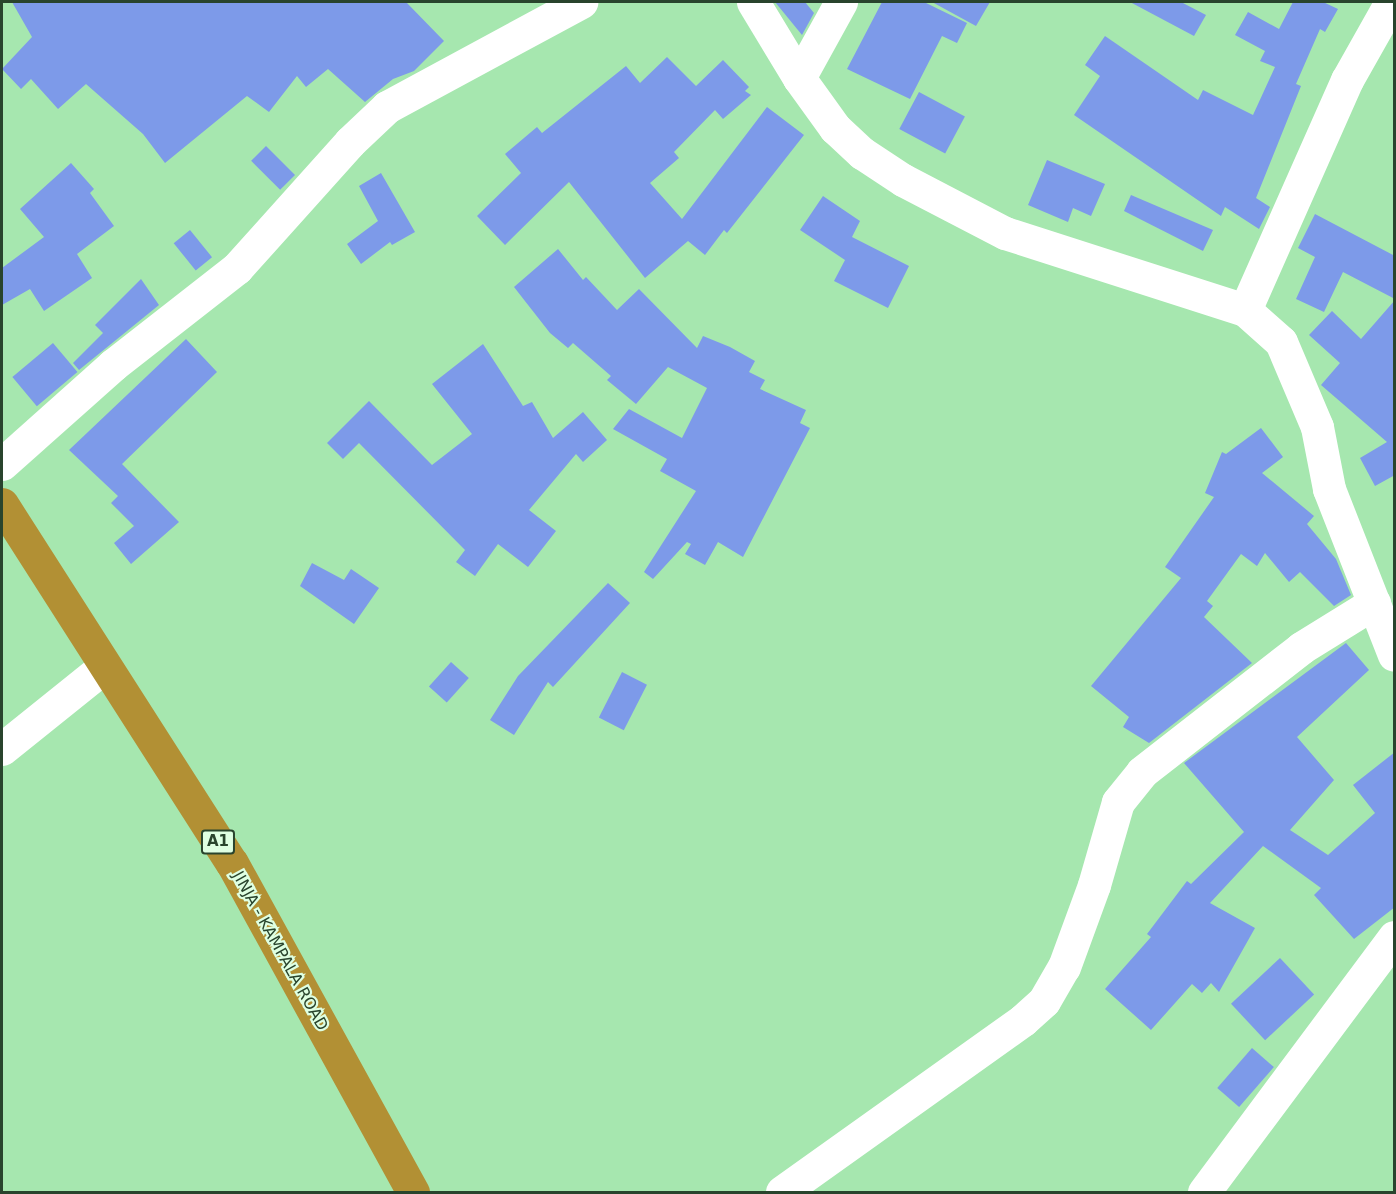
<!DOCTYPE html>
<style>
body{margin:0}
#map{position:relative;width:1396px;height:1194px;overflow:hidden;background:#a6e7af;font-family:"DejaVu Sans",sans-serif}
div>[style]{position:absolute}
.building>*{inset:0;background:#7d9ae9;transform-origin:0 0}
.minor>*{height:33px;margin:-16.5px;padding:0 16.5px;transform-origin:16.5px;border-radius:16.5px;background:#fff}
.highway>*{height:33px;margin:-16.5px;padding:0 16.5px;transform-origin:16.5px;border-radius:16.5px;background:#b29034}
span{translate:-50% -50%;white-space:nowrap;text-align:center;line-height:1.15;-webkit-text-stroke:4.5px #dfffe2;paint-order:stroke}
.shield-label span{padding:2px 4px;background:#dfffe2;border:2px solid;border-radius:4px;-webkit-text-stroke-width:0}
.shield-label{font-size:15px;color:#29442d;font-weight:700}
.street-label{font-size:16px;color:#29442d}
.frame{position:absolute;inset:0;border:3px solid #29442d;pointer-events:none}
</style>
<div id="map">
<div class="building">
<div style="clip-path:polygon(12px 2px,406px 2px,444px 41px,414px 71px,393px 79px,365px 102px,328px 69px,306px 87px,297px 76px,269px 112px,247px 96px,165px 163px,143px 134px,86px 84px,58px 109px,31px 79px,21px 89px,2px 69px,32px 37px)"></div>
<div style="clip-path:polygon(775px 2px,805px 2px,814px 13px,802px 35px)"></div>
<div style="clip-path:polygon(882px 2px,924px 2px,967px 23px,957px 43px,942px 36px,910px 99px,847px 69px)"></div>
<div style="clip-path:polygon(932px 2px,990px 2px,976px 26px)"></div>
<div style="clip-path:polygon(1130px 2px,1181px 2px,1206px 15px,1194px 36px)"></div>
<div style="clip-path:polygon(1293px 2px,1323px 2px,1338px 9px,1325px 32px,1320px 29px,1296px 84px,1301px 86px,1256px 198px,1270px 207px,1259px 229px,1225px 207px,1221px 216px,1074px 115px,1100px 76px,1085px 65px,1105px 36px,1198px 100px,1203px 90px,1253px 115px,1275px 67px,1260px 61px,1265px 51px,1235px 35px,1248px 12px,1279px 29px)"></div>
<div style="clip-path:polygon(667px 57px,696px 86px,723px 60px,749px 87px,745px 91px,751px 95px,723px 119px,715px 110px,674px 152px,679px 158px,650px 183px,682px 219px,767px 107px,804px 135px,727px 233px,724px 230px,705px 255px,688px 241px,645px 278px,569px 182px,505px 245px,477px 216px,521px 173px,505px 154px,537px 127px,542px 133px,626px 66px,640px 83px)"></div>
<div style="left:919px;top:92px;width:52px;height:42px;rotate:28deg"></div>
<div style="left:266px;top:146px;width:41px;height:21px;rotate:45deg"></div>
<div style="clip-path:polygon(1047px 160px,1105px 184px,1091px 216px,1073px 208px,1068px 222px,1028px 205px)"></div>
<div style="clip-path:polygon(71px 163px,94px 189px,90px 193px,114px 226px,77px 254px,92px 278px,44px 311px,30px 289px,2px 305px,2px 268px,44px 237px,20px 209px)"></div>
<div style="clip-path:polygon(381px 173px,415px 232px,392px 245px,390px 242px,361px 264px,347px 244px,378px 221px,359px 186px)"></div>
<div style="clip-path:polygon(1131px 195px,1213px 230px,1203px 251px,1124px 211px)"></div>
<div style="clip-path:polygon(823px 196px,860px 221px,852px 237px,909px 266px,888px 308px,834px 281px,845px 260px,800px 230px)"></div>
<div style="clip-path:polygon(1315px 214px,1395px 256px,1395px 299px,1343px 272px,1324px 312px,1296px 299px,1315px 257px,1298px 248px)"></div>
<div style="left:190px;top:230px;width:35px;height:21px;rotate:51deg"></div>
<div style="clip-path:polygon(558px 249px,583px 280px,586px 277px,617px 310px,639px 289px,697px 348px,703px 336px,730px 347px,755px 361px,749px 372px,765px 380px,760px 389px,806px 410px,800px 423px,810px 428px,743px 557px,718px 542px,705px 565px,685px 554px,691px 544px,687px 542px,653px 579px,644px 572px,696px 491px,660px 471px,667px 459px,613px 429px,629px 409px,682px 438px,707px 388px,668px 367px,636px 404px,607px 380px,611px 376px,573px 343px,568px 348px,550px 333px,514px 287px)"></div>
<div style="clip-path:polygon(141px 279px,159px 305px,79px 370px,73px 363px,103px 333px,95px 325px)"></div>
<div style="clip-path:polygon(1395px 300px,1395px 475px,1375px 486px,1360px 458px,1387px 442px,1321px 385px,1340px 363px,1309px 335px,1332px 311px,1361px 339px)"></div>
<div style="clip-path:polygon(186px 339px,217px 372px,122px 464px,179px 522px,131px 564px,114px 543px,134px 526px,111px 503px,118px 496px,69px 450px)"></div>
<div style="left:53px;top:343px;width:38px;height:53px;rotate:50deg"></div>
<div style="clip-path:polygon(483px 344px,523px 406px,532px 402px,553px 438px,583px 412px,607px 440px,583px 462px,576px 454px,529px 510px,556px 531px,528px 567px,498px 544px,475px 576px,456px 562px,465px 550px,359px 443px,343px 459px,327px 443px,369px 401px,432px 465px,472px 434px,432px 384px)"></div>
<div style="clip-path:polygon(1261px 428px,1283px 457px,1262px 473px,1314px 516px,1307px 524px,1336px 559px,1351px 595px,1334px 606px,1300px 572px,1289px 582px,1265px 553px,1257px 566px,1241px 554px,1207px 601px,1213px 606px,1204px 617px,1252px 663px,1149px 743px,1123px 727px,1129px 717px,1091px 686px,1181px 578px,1165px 567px,1214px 497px,1205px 493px,1222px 452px,1226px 454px)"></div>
<div style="clip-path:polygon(312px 563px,344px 580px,351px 569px,379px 588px,354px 624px,300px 586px)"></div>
<div style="clip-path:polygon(608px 583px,630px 603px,553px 687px,548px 682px,514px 735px,490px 720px,518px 676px)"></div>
<div style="clip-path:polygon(1346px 643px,1369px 670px,1297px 737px,1334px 780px,1290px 830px,1328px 855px,1375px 813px,1353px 785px,1395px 752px,1395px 907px,1354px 939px,1314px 895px,1321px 888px,1263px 846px,1210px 903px,1255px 928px,1219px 992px,1211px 983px,1202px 993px,1192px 984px,1151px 1030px,1105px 989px,1151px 937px,1147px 934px,1187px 881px,1191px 884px,1244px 832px,1184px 763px)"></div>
<div style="left:451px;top:662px;width:24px;height:33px;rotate:42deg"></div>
<div style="left:622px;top:672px;width:28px;height:51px;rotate:27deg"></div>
<div style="left:1280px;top:958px;width:50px;height:67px;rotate:47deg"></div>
<div style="left:1252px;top:1048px;width:29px;height:53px;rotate:41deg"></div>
</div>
<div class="minor">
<div style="left:753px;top:2px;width:89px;rotate:58.8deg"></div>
<div style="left:799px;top:78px;width:62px;rotate:54.2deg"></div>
<div style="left:835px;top:128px;width:37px;rotate:43deg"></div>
<div style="left:862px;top:153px;width:49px;rotate:33.4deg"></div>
<div style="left:903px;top:180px;width:115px;rotate:27.5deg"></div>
<div style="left:1005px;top:233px;width:252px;rotate:17.8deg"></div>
<div style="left:1245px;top:310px;width:48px;rotate:41.6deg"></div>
<div style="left:1281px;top:342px;width:92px;rotate:67deg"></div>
<div style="left:1317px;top:427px;width:63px;rotate:79deg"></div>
<div style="left:1329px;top:489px;width:178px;rotate:68.6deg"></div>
<div style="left:799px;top:78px;width:87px;rotate:-61.1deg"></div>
<div style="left:1245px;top:310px;width:252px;rotate:-66.1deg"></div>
<div style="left:1347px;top:80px;width:90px;rotate:-60.6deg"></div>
<div style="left:2px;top:464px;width:149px;rotate:-41.7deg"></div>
<div style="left:113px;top:365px;width:157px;rotate:-38deg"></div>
<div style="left:237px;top:268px;width:169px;rotate:-48.1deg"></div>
<div style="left:350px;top:142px;width:51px;rotate:-43.4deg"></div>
<div style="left:387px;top:107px;width:221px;rotate:-28.4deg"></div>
<div style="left:2px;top:749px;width:131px;rotate:-38.8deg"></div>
<div style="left:782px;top:1192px;width:296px;rotate:-35.5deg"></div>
<div style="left:1023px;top:1020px;width:28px;rotate:-42deg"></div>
<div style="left:1044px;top:1001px;width:39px;rotate:-60deg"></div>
<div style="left:1064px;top:967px;width:87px;rotate:-69.9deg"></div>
<div style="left:1094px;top:885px;width:86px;rotate:-73.9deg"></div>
<div style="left:1118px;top:802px;width:38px;rotate:-51deg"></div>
<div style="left:1142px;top:772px;width:202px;rotate:-37.9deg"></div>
<div style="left:1301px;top:648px;width:86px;rotate:-31.7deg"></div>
<div style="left:1204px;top:1192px;width:318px;rotate:-53.3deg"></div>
</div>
<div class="highway">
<div style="left:2px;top:504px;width:426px;rotate:57.4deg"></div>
<div style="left:232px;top:863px;width:376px;rotate:61.2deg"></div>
</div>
<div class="shield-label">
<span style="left:218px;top:842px">A1</span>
</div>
<div class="street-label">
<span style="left:280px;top:951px;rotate:61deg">JINJA - KAMPALA ROAD</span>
</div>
<div class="frame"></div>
</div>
